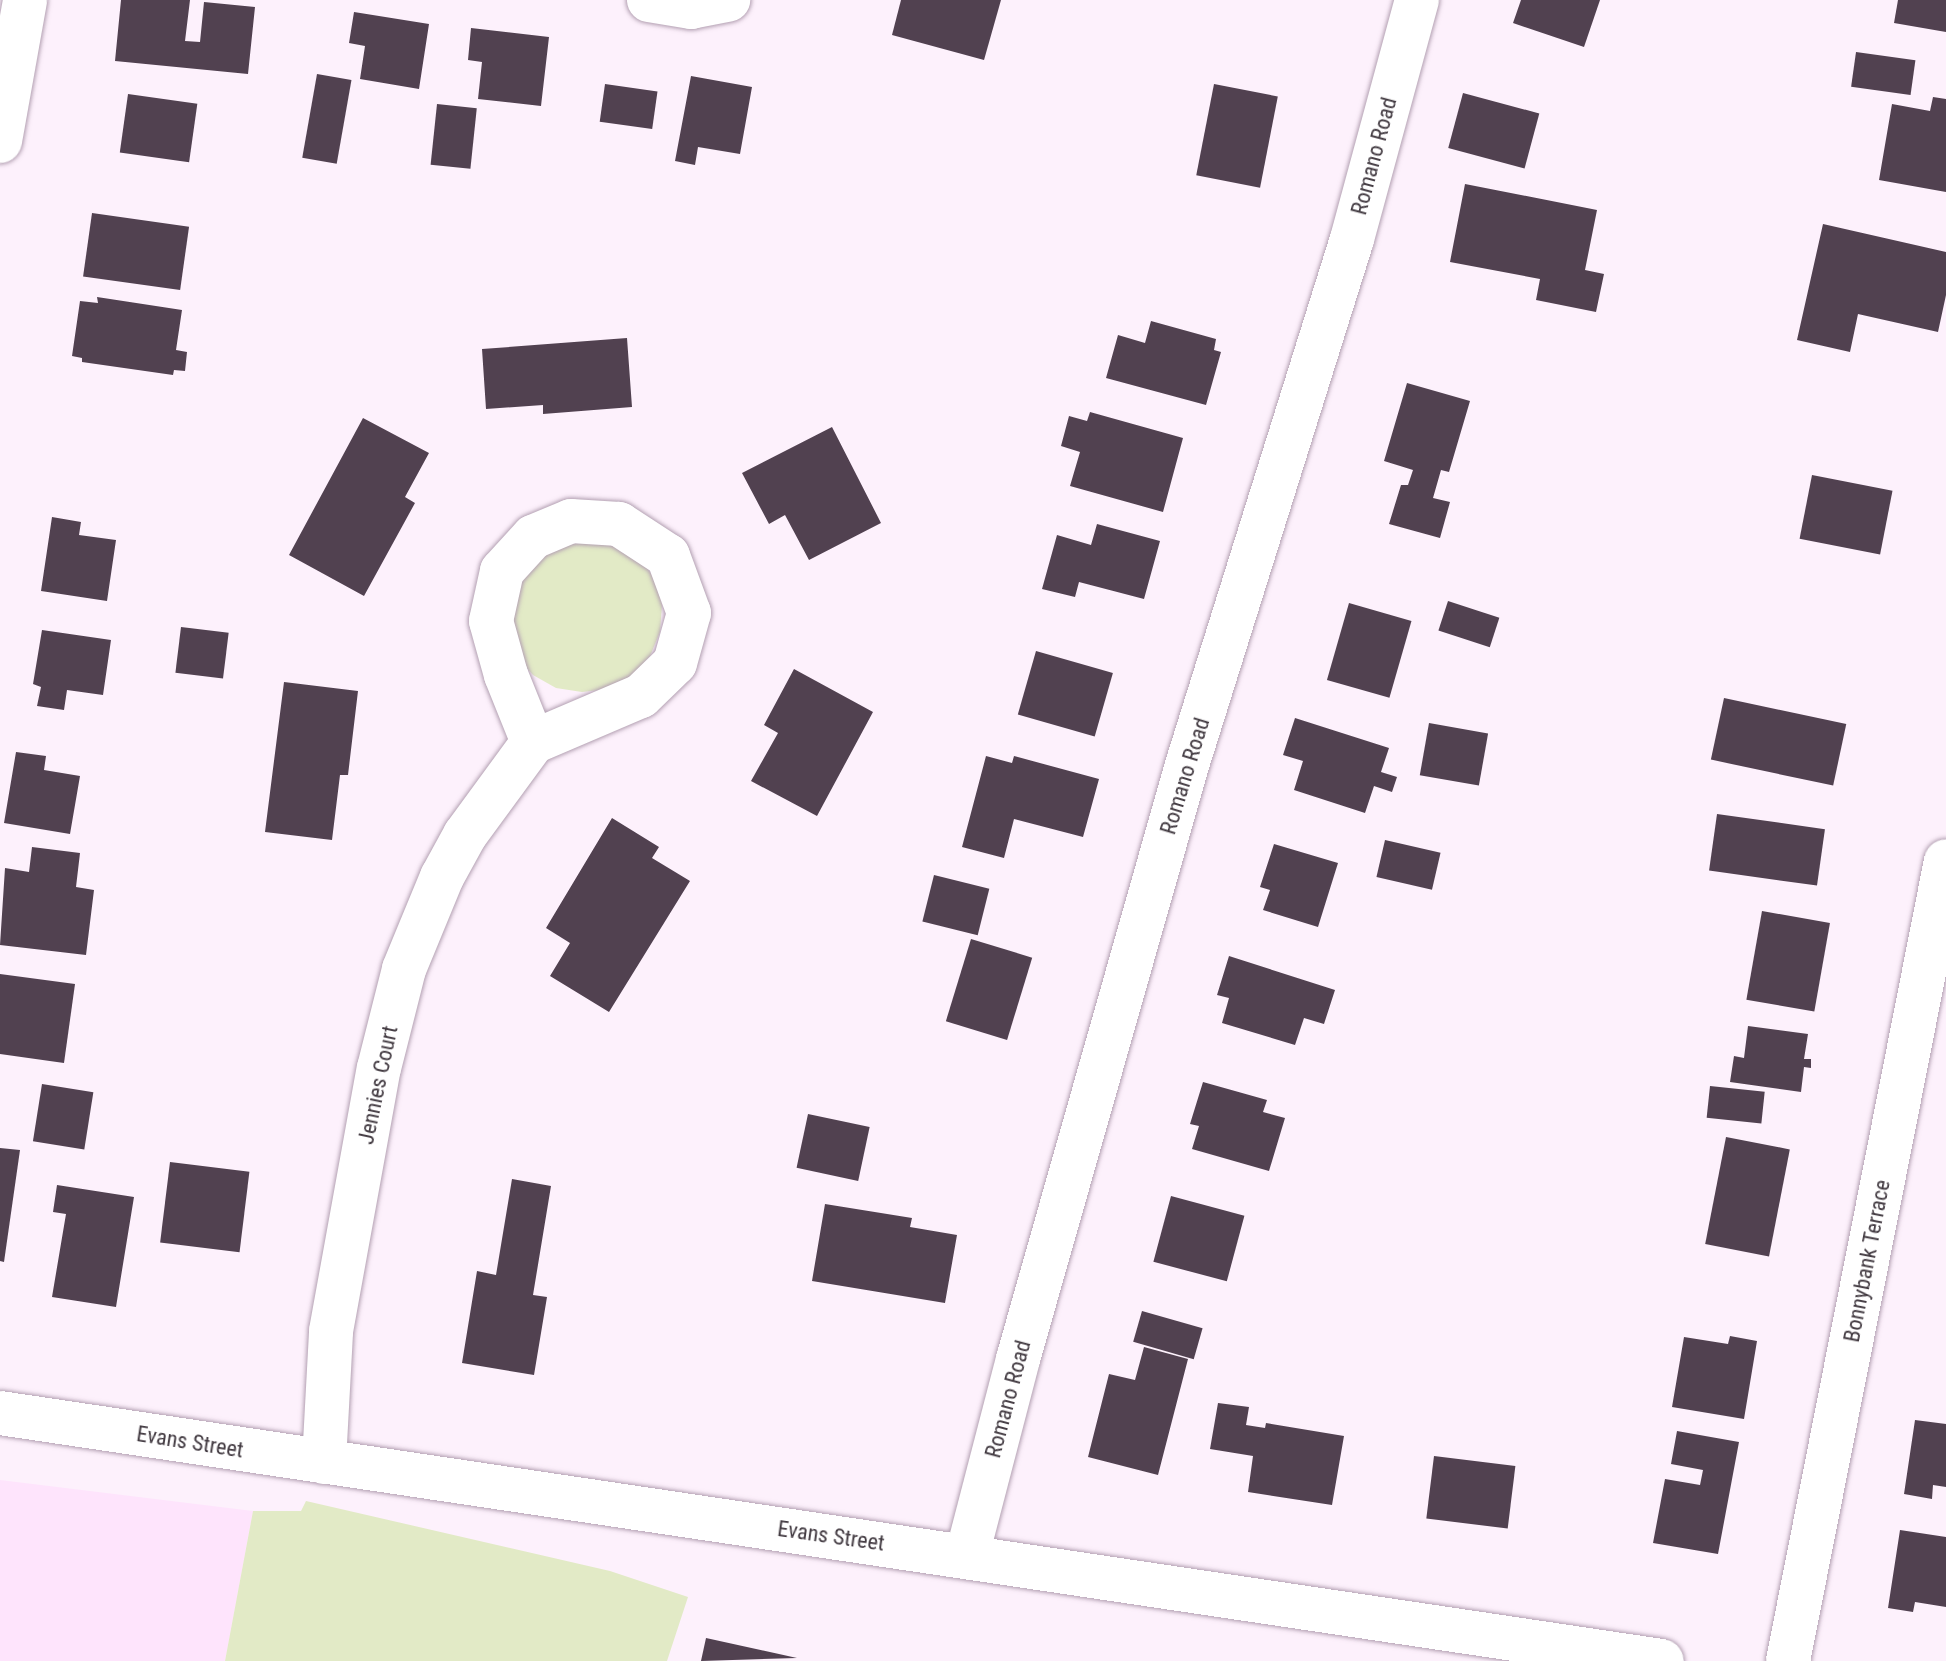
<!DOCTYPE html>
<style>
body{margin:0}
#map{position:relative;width:1946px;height:1661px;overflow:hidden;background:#fdf1fc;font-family:"Roboto Condensed",sans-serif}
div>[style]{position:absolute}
.built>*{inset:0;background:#fee4fc}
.green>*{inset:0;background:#e2eac6}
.building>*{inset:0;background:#514150;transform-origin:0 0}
.roads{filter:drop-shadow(0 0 2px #b3a0b2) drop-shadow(0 0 2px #b3a0b2)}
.minor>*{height:44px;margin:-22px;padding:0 22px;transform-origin:22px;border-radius:22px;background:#fff}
.tertiary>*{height:44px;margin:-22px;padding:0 22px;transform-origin:22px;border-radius:22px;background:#fff}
span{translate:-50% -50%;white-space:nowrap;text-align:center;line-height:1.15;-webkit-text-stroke:8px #fff;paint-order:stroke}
.street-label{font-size:22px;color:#413940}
</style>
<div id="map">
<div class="built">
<div style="clip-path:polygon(0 1480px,253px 1511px,225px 1661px,0 1661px)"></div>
</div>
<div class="green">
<div style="clip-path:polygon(596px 535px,641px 559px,655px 580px,662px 605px,660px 632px,650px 656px,632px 676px,609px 689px,582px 692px,556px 688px,533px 675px,515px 655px,511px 580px,525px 559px)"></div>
<div style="clip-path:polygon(306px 1501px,610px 1571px,688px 1597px,667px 1661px,225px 1661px,253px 1511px,301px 1511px)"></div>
</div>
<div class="building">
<div style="clip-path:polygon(121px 0,190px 0,185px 41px,200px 42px,204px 2px,255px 7px,248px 74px,115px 61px)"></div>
<div style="clip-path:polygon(901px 0,1001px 0,984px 60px,892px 35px)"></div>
<div style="clip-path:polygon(1521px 0,1600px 0,1584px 47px,1513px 23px)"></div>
<div style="clip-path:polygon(1898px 0,1946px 0,1946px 32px,1894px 23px)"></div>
<div style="clip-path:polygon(354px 12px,429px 24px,419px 89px,360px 79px,365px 46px,349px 43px)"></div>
<div style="clip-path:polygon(471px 28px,549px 37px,541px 106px,478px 99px,482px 62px,468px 60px)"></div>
<div style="left:1856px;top:52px;width:60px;height:35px;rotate:8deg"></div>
<div style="left:317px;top:74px;width:35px;height:85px;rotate:10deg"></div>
<div style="clip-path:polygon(691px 76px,752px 87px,740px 154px,698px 147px,695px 165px,675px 161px)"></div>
<div style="left:605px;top:84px;width:53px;height:38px;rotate:8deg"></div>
<div style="left:1214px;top:84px;width:65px;height:93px;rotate:11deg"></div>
<div style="left:1463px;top:93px;width:79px;height:57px;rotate:15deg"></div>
<div style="left:128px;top:94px;width:70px;height:59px;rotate:8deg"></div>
<div style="clip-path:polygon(1933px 97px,1946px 99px,1946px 192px,1879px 180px,1892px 104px,1930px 111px)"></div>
<div style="left:437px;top:104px;width:40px;height:61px;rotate:6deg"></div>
<div style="clip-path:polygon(1465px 184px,1597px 210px,1585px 270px,1604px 274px,1596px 312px,1536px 300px,1540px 279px,1450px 262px)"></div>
<div style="left:92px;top:213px;width:98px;height:64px;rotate:8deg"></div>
<div style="clip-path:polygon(1823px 224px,1946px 252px,1946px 295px,1938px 332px,1858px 314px,1850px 352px,1797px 340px)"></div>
<div style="clip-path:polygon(97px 297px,182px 310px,176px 350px,187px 352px,185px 371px,174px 370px,173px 375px,82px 362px,82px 358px,72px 356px,80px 301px,98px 303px)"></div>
<div style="clip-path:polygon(1151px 321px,1216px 339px,1214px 350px,1221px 352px,1206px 405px,1106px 378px,1118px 335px,1145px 343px)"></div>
<div style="clip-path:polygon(627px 338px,632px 407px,543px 414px,543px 405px,486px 409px,482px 349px)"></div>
<div style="clip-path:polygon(1407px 383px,1470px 401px,1449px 472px,1441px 470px,1433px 498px,1450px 502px,1440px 538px,1389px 524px,1401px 485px,1408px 485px,1413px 470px,1384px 461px)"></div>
<div style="clip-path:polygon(1090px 412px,1183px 438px,1163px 512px,1070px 486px,1080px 452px,1061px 446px,1069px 416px,1087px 421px)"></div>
<div style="clip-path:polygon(363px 418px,429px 453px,405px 497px,415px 503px,364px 596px,289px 555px)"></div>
<div style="clip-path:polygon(832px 427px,881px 523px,809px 560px,785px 515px,769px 524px,742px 473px)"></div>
<div style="left:1812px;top:475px;width:82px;height:65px;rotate:11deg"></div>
<div style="clip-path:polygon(52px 517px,81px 522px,79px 535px,116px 540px,107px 601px,41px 591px)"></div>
<div style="clip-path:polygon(1097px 524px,1160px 541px,1144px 599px,1079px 582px,1075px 597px,1042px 589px,1057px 535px,1091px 545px)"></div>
<div style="left:1448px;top:601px;width:54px;height:31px;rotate:18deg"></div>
<div style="left:1349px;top:603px;width:65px;height:80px;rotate:16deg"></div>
<div style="left:181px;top:627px;width:48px;height:46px;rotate:7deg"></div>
<div style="clip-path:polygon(42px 630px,111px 640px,103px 695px,67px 690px,64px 710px,37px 706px,41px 687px,33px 684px)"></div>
<div style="left:1036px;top:651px;width:80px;height:66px;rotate:16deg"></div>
<div style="clip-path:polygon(794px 669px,873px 712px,817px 816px,751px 781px,778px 733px,764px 725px)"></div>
<div style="clip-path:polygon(284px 682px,358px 691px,348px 775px,340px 775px,332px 840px,265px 832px)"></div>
<div style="left:1724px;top:698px;width:125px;height:63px;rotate:12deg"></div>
<div style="clip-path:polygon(1295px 718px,1389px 748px,1381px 772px,1397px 777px,1392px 792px,1374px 786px,1365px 813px,1294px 790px,1303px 761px,1283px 755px)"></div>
<div style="left:1429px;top:723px;width:60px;height:53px;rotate:10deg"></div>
<div style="clip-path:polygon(16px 752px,46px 756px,44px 770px,80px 776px,70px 834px,4px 823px)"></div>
<div style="clip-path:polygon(986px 756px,1012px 763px,1014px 756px,1099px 779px,1083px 837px,1014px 819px,1004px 858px,962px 847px)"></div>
<div style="left:1717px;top:814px;width:109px;height:57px;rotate:8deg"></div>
<div style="clip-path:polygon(612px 818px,659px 847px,652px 858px,690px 881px,609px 1012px,550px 976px,570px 943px,546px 928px)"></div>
<div style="left:1385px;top:840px;width:57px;height:38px;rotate:13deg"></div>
<div style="clip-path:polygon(1274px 844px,1338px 863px,1318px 927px,1263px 910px,1270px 890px,1260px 887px)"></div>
<div style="clip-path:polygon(32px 847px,80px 853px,76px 887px,94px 890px,86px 955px,0 945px,5px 868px,29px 872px)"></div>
<div style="left:934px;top:875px;width:57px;height:48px;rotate:14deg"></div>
<div style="left:1762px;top:911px;width:69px;height:90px;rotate:10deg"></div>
<div style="left:971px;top:939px;width:64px;height:86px;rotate:17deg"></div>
<div style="clip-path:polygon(1229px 956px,1335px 990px,1324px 1024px,1304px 1018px,1295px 1045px,1222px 1023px,1229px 998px,1217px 995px)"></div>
<div style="clip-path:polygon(0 974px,75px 984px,64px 1063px,0 1054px)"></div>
<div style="clip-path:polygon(1748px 1026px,1808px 1034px,1804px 1059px,1811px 1059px,1811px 1068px,1804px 1067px,1801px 1092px,1730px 1082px,1734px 1056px,1744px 1058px)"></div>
<div style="clip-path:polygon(1203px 1082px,1267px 1100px,1263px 1112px,1285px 1118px,1269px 1171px,1192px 1149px,1199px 1126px,1190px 1124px)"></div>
<div style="left:42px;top:1084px;width:52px;height:58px;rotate:9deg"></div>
<div style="left:1710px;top:1086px;width:55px;height:32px;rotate:6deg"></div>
<div style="left:808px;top:1114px;width:63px;height:55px;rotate:12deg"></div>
<div style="left:1726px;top:1137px;width:65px;height:109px;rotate:11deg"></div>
<div style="clip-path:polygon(0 1148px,20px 1150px,4px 1262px,0 1261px)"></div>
<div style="left:170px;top:1162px;width:80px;height:81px;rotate:7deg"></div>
<div style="clip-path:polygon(512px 1179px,551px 1186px,533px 1295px,547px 1297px,534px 1375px,462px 1363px,477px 1271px,496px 1275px)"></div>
<div style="clip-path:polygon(57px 1185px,134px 1197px,116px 1307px,52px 1297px,66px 1214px,53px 1212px)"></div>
<div style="left:1171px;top:1196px;width:76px;height:68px;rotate:15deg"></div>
<div style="clip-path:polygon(825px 1204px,912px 1218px,910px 1227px,957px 1235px,945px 1303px,812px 1281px)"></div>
<div style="left:1142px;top:1311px;width:63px;height:32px;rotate:16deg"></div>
<div style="clip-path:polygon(1730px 1336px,1757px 1341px,1744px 1419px,1672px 1407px,1684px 1337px,1728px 1344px)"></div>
<div style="clip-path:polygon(1144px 1347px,1188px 1359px,1158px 1475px,1088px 1457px,1109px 1374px,1135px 1380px)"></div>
<div style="clip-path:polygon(1218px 1403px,1249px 1407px,1246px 1425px,1265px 1428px,1266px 1423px,1344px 1436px,1332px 1505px,1248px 1492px,1253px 1456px,1210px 1449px)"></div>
<div style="clip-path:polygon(1915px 1420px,1946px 1424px,1946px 1487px,1933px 1485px,1932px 1499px,1904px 1494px)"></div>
<div style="clip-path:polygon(1677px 1431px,1739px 1442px,1718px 1554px,1653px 1543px,1665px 1479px,1700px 1485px,1703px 1470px,1671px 1464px)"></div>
<div style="left:1434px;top:1456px;width:82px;height:63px;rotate:7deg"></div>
<div style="clip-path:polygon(1900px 1530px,1946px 1537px,1946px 1607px,1915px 1602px,1913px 1612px,1888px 1608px)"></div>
<div style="clip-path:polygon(706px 1638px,797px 1658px,701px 1661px)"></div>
</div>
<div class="roads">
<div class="minor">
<div style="left:649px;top:0;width:43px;rotate:9.5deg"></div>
<div style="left:691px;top:7px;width:38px;rotate:-11deg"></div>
<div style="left:0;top:141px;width:143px;rotate:-79.9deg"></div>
<div style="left:324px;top:1462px;width:131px;rotate:-86.9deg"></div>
<div style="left:331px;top:1331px;width:267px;rotate:-79.7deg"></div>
<div style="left:379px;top:1068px;width:102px;rotate:-75.8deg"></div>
<div style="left:404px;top:969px;width:100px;rotate:-67.6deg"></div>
<div style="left:442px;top:877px;width:48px;rotate:-61.3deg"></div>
<div style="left:465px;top:835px;width:115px;rotate:-53.8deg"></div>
<div style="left:533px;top:742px;width:117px;rotate:-23.1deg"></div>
<div style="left:641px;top:696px;width:47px;rotate:-44.1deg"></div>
<div style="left:675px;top:663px;width:52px;rotate:-74.4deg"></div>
<div style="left:689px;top:613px;width:61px;rotate:-110.2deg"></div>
<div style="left:668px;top:556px;width:59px;rotate:-146.9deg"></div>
<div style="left:619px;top:524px;width:48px;rotate:-176.4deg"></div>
<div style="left:571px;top:521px;width:41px;rotate:157.2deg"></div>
<div style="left:533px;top:537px;width:46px;rotate:132.4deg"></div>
<div style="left:502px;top:571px;width:51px;rotate:102.4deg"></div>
<div style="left:491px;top:621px;width:56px;rotate:74.5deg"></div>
<div style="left:506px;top:675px;width:72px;rotate:68.1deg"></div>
<div style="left:967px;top:1555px;width:203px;rotate:-75.4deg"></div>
<div style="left:1018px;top:1359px;width:618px;rotate:-74.12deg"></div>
<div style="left:1187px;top:765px;width:551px;rotate:-72.58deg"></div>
<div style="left:1352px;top:239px;width:248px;rotate:-74.8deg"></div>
<div style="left:1788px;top:1661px;width:815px;rotate:-78.83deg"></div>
</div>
<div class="tertiary">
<div style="left:0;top:1413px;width:1680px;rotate:8.49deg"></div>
</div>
</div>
<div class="street-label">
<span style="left:1374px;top:156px;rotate:-75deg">Romano Road</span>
<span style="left:1185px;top:776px;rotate:-73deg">Romano Road</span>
<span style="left:378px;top:1085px;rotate:-78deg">Jennies Court</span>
<span style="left:1867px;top:1261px;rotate:-79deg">Bonnybank Terrace</span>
<span style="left:1008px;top:1399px;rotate:-75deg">Romano Road</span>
<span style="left:190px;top:1442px;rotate:9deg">Evans Street</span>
<span style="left:831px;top:1536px;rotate:8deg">Evans Street</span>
</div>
</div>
